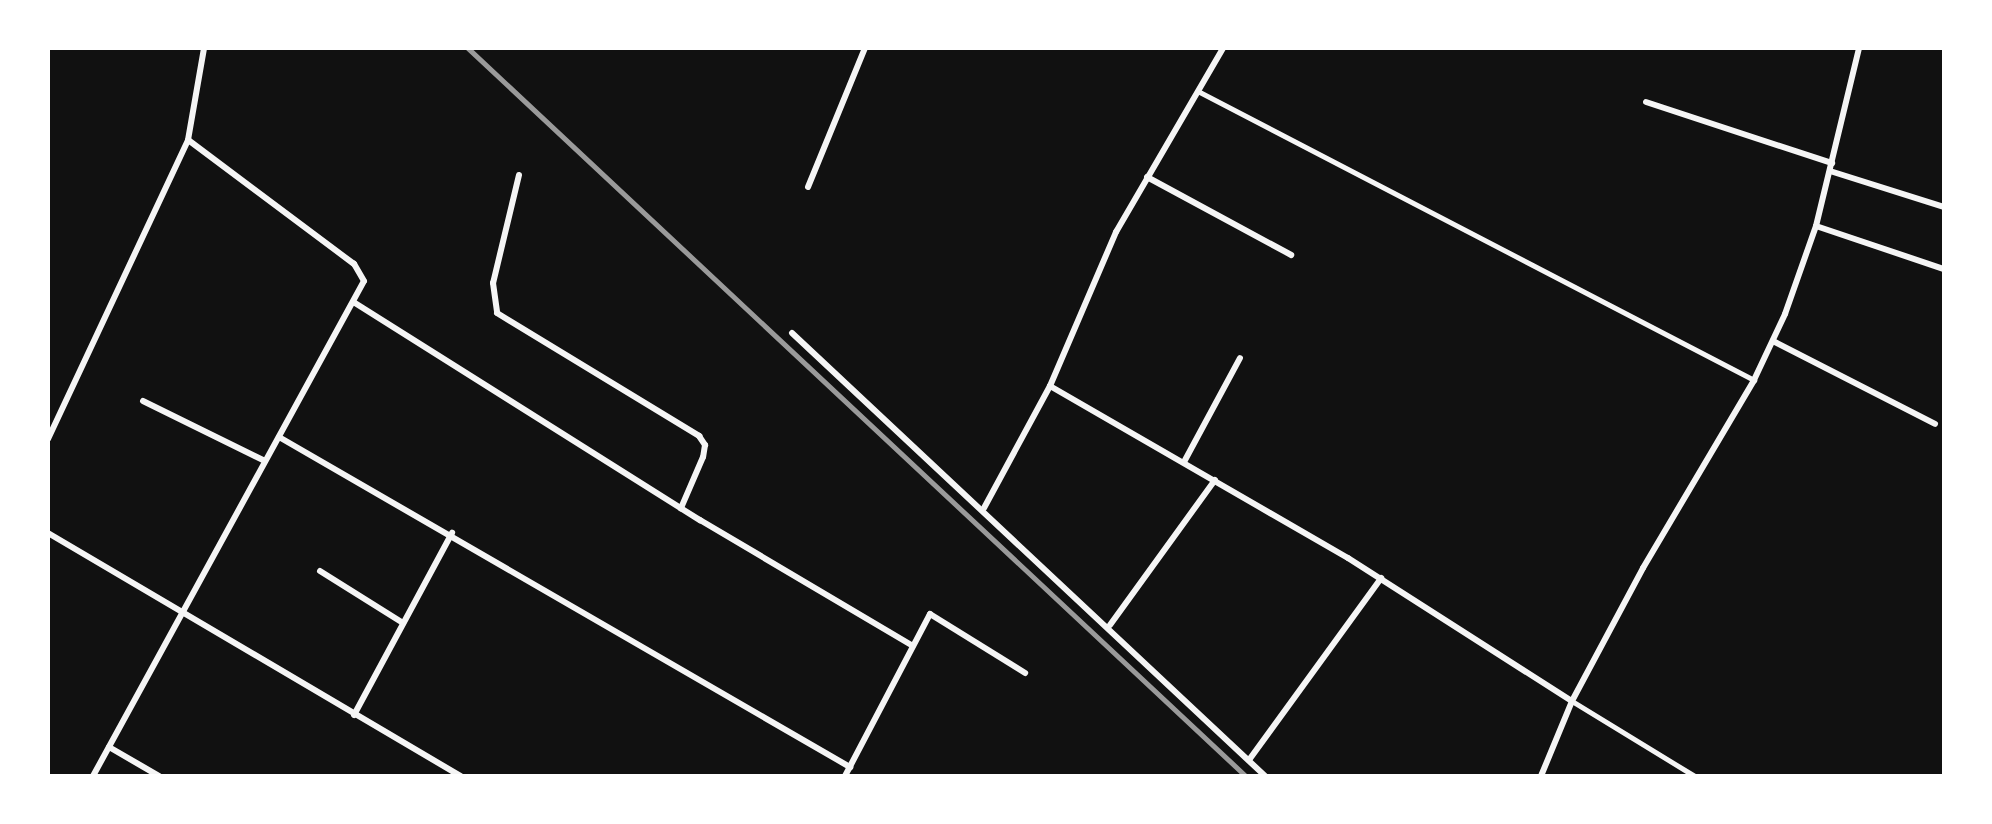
<!DOCTYPE html>
<style>
body{margin:0}
#map{position:relative;width:1992px;height:824px;overflow:hidden;background:#111;font-family:"Archivo Narrow",sans-serif}
div>[style]{position:absolute}
.service>*{height:4.5px;margin:-2.25px;padding:0 2.25px;transform-origin:2.25px;border-radius:2.25px;background:#f5f5f5}
.minor>*{height:6px;margin:-3px;padding:0 3px;transform-origin:3px;border-radius:3px;background:#f5f5f5}
.rail>*{height:4.5px;margin:-2.25px;padding:0 2.25px;transform-origin:2.25px;border-radius:2.25px;background:#9a9a9a}
span{translate:-50% -50%;white-space:nowrap;text-align:center;line-height:1.15;-webkit-text-stroke:6px #fff;paint-order:stroke}
.frame{position:absolute;inset:0;border:50px solid #fff;pointer-events:none}
</style>
<div id="map">
<div class="service">
<div style="left:1198px;top:91px;width:627px;rotate:27.46deg"></div>
<div style="left:1572px;top:701px;width:144px;rotate:31.4deg"></div>
</div>
<div class="minor">
<div style="left:1646px;top:102px;width:196px;rotate:18.2deg"></div>
<div style="left:1830px;top:171px;width:120px;rotate:17.5deg"></div>
<div style="left:519px;top:175px;width:111px;rotate:103.5deg"></div>
<div style="left:493px;top:283px;width:30px;rotate:82deg"></div>
<div style="left:497px;top:313px;width:237px;rotate:31.3deg"></div>
<div style="left:699px;top:436px;width:11px;rotate:56deg"></div>
<div style="left:705px;top:445px;width:12px;rotate:99deg"></div>
<div style="left:703px;top:457px;width:56px;rotate:113.3deg"></div>
<div style="left:1147px;top:177px;width:164px;rotate:28.4deg"></div>
<div style="left:808px;top:187px;width:150px;rotate:-67.7deg"></div>
<div style="left:1816px;top:226px;width:135px;rotate:18.6deg"></div>
<div style="left:355px;top:303px;width:408px;rotate:32.2deg"></div>
<div style="left:700px;top:520px;width:247px;rotate:30.6deg"></div>
<div style="left:792px;top:333px;width:648px;rotate:43.12deg"></div>
<div style="left:1773px;top:341px;width:182px;rotate:27.1deg"></div>
<div style="left:1050px;top:386px;width:344px;rotate:30deg"></div>
<div style="left:1348px;top:558px;width:266px;rotate:32.6deg"></div>
<div style="left:143px;top:401px;width:136px;rotate:26.2deg"></div>
<div style="left:279px;top:437px;width:660px;rotate:30.03deg"></div>
<div style="left:48px;top:439px;width:330px;rotate:-64.9deg"></div>
<div style="left:188px;top:140px;width:93px;rotate:-80.1deg"></div>
<div style="left:1184px;top:462px;width:118px;rotate:-61.7deg"></div>
<div style="left:984px;top:508px;width:139px;rotate:-61.6deg"></div>
<div style="left:1050px;top:386px;width:168px;rotate:-66.8deg"></div>
<div style="left:1116px;top:232px;width:213px;rotate:-59.8deg"></div>
<div style="left:48px;top:533px;width:479px;rotate:30.5deg"></div>
<div style="left:320px;top:571px;width:98px;rotate:32.1deg"></div>
<div style="left:1110px;top:625px;width:179px;rotate:-54.1deg"></div>
<div style="left:354px;top:715px;width:207px;rotate:-61.7deg"></div>
<div style="left:109px;top:747px;width:58px;rotate:30.1deg"></div>
<div style="left:1249px;top:760px;width:225px;rotate:-54deg"></div>
<div style="left:93px;top:776px;width:564px;rotate:-61.3deg"></div>
<div style="left:364px;top:281px;width:20px;rotate:-120deg"></div>
<div style="left:354px;top:264px;width:207px;rotate:-143.2deg"></div>
<div style="left:845px;top:776px;width:183px;rotate:-62.3deg"></div>
<div style="left:930px;top:614px;width:112px;rotate:31.8deg"></div>
<div style="left:1541px;top:776px;width:81px;rotate:-67.5deg"></div>
<div style="left:1572px;top:701px;width:151px;rotate:-61.9deg"></div>
<div style="left:1643px;top:568px;width:218px;rotate:-59.4deg"></div>
<div style="left:1754px;top:380px;width:73px;rotate:-64.8deg"></div>
<div style="left:1785px;top:314px;width:93px;rotate:-70.6deg"></div>
<div style="left:1816px;top:226px;width:183px;rotate:-76.4deg"></div>
</div>
<div class="rail">
<div style="left:468px;top:48px;width:1065px;rotate:43.1deg"></div>
</div>
<div class="frame"></div>
</div>
